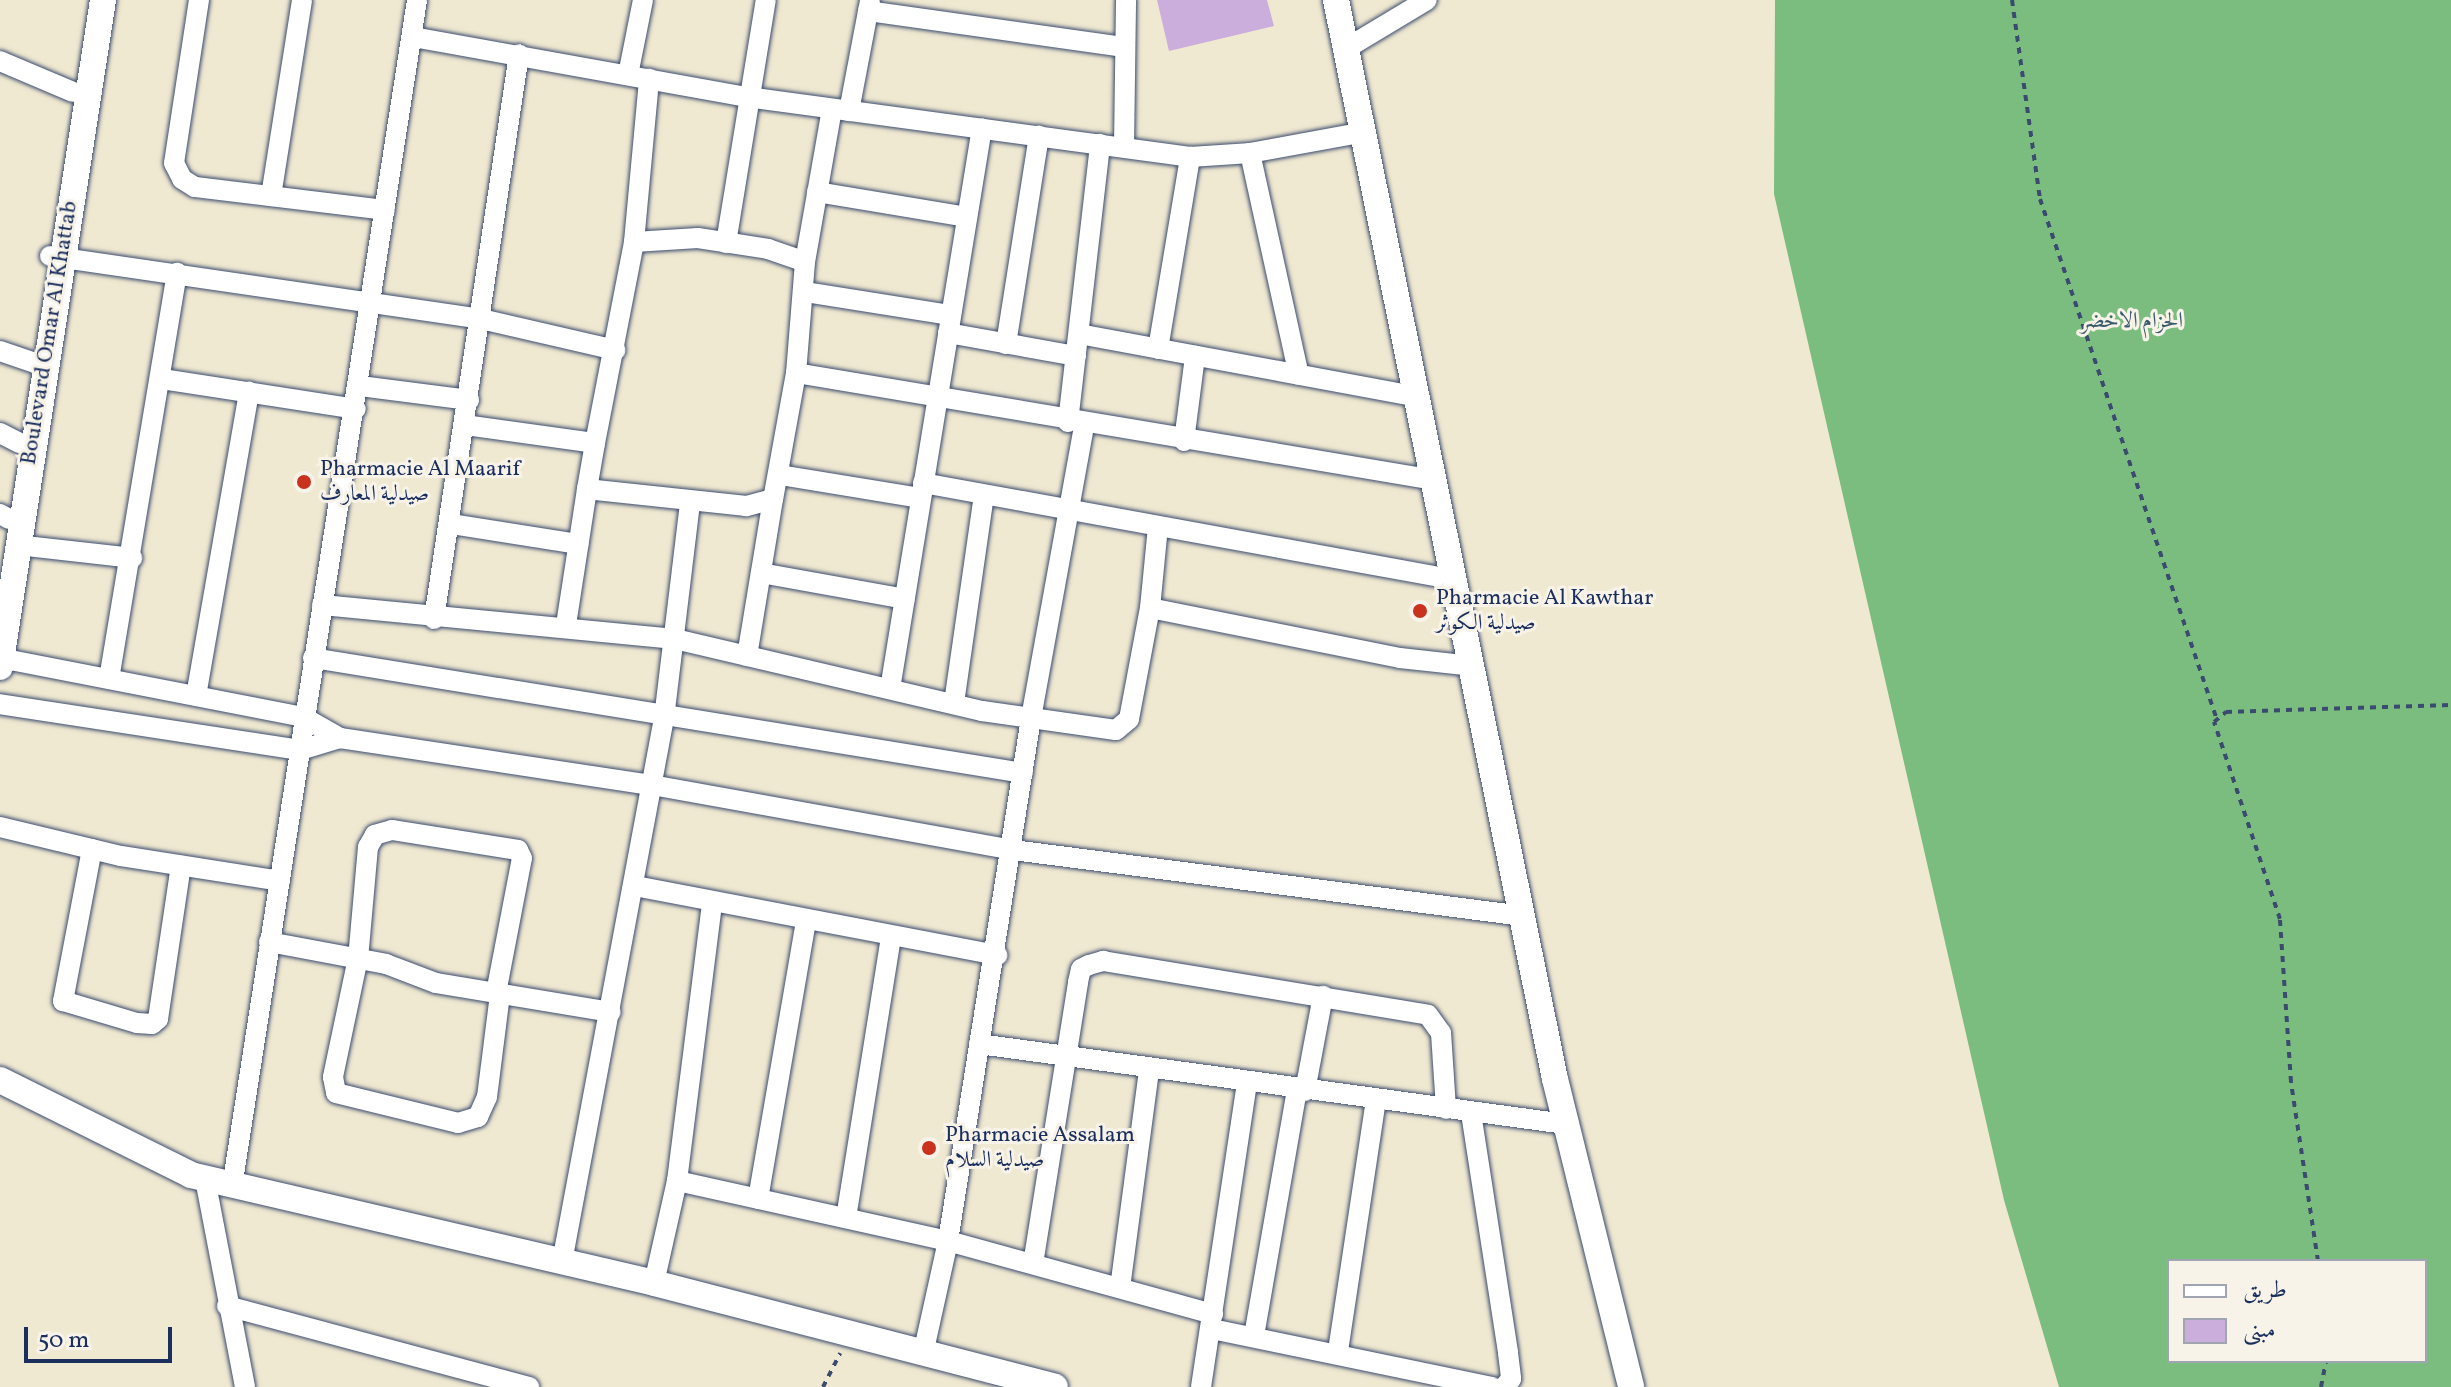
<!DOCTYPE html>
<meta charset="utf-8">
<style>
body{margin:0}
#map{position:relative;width:2451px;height:1387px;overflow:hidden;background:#f0e9d1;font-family:Vollkorn,Amiri,serif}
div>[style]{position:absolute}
.forest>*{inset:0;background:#7abd7f}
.building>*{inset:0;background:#cbaedb}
.path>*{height:4px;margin-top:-2px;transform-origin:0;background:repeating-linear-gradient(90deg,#3b4b6f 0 6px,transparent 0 12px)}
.roads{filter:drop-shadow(0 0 2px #3b4b6f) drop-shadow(0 0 2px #3b4b6f)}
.minor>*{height:20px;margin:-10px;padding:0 10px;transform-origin:10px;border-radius:10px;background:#fff}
.tertiary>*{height:26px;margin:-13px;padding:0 13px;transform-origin:13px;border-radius:13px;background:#fff}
.dots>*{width:22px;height:22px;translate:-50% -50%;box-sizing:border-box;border:4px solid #f7f3e8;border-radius:50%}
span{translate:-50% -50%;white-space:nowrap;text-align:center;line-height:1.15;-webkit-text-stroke:6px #f7f3e8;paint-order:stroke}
.park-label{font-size:22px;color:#3a5b6c}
.street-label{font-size:22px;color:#1b2f5e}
.poi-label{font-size:22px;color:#1b2f5e}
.left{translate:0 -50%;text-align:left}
.legend{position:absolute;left:2167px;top:1259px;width:260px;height:104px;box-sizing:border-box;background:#f7f3e8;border:2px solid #9fa5b1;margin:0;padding:10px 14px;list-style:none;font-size:24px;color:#1b2f5e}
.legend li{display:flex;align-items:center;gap:16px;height:40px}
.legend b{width:40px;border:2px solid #9fa5b1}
.scale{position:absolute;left:24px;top:1327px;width:148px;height:36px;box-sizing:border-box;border:4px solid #1b2f5e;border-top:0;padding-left:10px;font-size:24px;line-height:28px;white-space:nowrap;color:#1b2f5e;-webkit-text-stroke:6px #f7f3e8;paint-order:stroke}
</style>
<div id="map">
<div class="forest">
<div style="clip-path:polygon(evenodd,1775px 0,2451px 0,2451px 1387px,2059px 1387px,2004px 1200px,1774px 194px,1775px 0,2169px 1261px,2425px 1261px,2425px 1361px,2169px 1361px,2169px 1261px)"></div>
</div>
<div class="building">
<div style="clip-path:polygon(1157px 0,1267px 0,1274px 26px,1169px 51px)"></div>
</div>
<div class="path">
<div style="left:2012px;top:0;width:201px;rotate:82deg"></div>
<div style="left:2040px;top:199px;width:547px;rotate:71.23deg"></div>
<div style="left:2318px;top:1261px;width:181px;rotate:-98.6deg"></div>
<div style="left:2291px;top:1082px;width:163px;rotate:-93.9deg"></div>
<div style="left:2280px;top:919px;width:208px;rotate:-108.5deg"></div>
<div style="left:2214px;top:722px;width:16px;rotate:-40deg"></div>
<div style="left:2226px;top:712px;width:225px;rotate:-1.8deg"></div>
<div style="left:823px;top:1387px;width:38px;rotate:-63deg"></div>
<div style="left:2321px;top:1387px;width:26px;rotate:-79deg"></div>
</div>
<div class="roads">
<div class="minor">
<div style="left:199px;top:0;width:165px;rotate:98.7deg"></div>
<div style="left:174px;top:163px;width:18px;rotate:63deg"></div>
<div style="left:182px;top:179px;width:15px;rotate:32deg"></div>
<div style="left:195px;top:187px;width:191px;rotate:6.9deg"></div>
<div style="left:868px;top:11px;width:258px;rotate:8deg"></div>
<div style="left:413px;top:37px;width:339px;rotate:10.2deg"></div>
<div style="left:747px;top:97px;width:447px;rotate:7.7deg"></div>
<div style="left:1190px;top:157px;width:60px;rotate:-3.8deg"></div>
<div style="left:1250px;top:153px;width:116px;rotate:-10.4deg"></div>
<div style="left:1347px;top:48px;width:93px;rotate:-31deg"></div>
<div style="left:0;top:61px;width:79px;rotate:23deg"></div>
<div style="left:628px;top:75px;width:76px;rotate:-78.7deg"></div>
<div style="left:849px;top:111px;width:112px;rotate:-79.2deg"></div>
<div style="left:1124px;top:147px;width:147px;rotate:-89.2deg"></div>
<div style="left:1250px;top:153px;width:227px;rotate:77.6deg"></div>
<div style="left:817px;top:192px;width:152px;rotate:9.5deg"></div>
<div style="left:271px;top:196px;width:198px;rotate:-81deg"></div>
<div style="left:634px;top:242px;width:164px;rotate:-84.7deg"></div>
<div style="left:726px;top:243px;width:246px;rotate:-80.7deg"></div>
<div style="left:50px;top:256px;width:436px;rotate:8.3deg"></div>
<div style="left:481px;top:319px;width:138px;rotate:13deg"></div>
<div style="left:805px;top:262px;width:155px;rotate:-80deg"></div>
<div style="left:805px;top:292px;width:147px;rotate:9deg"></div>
<div style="left:948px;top:333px;width:130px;rotate:10.2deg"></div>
<div style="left:1079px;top:334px;width:345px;rotate:10.5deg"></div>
<div style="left:1006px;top:344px;width:211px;rotate:-81deg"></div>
<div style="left:1158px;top:349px;width:195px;rotate:-80.5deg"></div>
<div style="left:0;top:351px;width:34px;rotate:19deg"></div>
<div style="left:796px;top:373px;width:648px;rotate:9.51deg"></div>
<div style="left:162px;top:379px;width:196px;rotate:8.8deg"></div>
<div style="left:360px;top:386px;width:110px;rotate:7.3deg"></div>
<div style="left:1068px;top:422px;width:280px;rotate:-83.4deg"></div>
<div style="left:465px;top:425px;width:131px;rotate:7.9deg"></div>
<div style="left:0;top:433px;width:22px;rotate:27deg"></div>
<div style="left:1184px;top:441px;width:86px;rotate:-82.6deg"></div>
<div style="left:780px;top:475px;width:143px;rotate:9.3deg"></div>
<div style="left:923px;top:483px;width:542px;rotate:10.31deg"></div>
<div style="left:0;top:514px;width:10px;rotate:29deg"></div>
<div style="left:451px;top:524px;width:129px;rotate:8.9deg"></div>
<div style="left:17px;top:545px;width:116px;rotate:6.4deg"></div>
<div style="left:761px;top:573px;width:146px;rotate:10.2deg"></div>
<div style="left:322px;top:605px;width:355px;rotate:5.5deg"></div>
<div style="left:675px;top:639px;width:315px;rotate:13.2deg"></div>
<div style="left:982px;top:711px;width:135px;rotate:8.1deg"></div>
<div style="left:1116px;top:730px;width:17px;rotate:-40deg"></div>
<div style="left:1129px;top:719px;width:113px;rotate:-79.3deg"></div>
<div style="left:1150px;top:608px;width:81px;rotate:-84.4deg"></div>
<div style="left:1150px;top:608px;width:255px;rotate:11.3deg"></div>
<div style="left:1400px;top:658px;width:72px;rotate:6.3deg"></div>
<div style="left:434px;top:619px;width:571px;rotate:-81.44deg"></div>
<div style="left:566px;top:625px;width:138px;rotate:-81.2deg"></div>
<div style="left:587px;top:489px;width:47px;rotate:-80.1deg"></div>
<div style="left:595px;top:443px;width:205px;rotate:-79deg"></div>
<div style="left:634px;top:242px;width:64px;rotate:-3.6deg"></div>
<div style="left:698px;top:238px;width:71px;rotate:8.9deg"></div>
<div style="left:768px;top:249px;width:39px;rotate:19deg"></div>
<div style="left:805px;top:262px;width:111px;rotate:94.6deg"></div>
<div style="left:796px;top:373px;width:128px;rotate:100.3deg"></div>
<div style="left:773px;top:499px;width:28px;rotate:165deg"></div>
<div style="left:746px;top:506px;width:160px;rotate:-173.9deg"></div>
<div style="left:747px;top:656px;width:159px;rotate:-80.6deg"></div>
<div style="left:0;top:658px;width:309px;rotate:11deg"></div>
<div style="left:303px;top:717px;width:43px;rotate:29.6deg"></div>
<div style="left:340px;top:738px;width:42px;rotate:163.3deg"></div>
<div style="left:300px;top:750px;width:304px;rotate:-171.3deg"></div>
<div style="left:313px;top:658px;width:719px;rotate:9.2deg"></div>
<div style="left:109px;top:679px;width:412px;rotate:-80.5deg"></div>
<div style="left:890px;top:689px;width:568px;rotate:-80.69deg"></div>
<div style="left:196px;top:696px;width:309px;rotate:-80.1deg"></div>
<div style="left:954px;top:703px;width:210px;rotate:-81.8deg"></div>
<div style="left:340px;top:738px;width:316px;rotate:8.6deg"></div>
<div style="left:652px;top:785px;width:367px;rotate:10.2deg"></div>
<div style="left:1013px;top:850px;width:514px;rotate:7.37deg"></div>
<div style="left:0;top:827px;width:124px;rotate:13.5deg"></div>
<div style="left:121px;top:856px;width:161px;rotate:8.9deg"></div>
<div style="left:92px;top:849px;width:155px;rotate:100.8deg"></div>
<div style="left:63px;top:1001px;width:77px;rotate:16.6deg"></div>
<div style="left:137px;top:1023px;width:15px;rotate:4deg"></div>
<div style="left:152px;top:1024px;width:8px;rotate:-40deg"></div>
<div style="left:158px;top:1019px;width:155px;rotate:-81.5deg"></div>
<div style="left:635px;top:886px;width:369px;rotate:10.8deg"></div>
<div style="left:269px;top:942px;width:119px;rotate:10.6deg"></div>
<div style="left:386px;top:964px;width:53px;rotate:20.8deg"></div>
<div style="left:436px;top:983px;width:177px;rotate:9.4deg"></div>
<div style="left:496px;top:993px;width:137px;rotate:-79.1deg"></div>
<div style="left:522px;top:858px;width:9px;rotate:-117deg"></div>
<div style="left:518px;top:850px;width:128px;rotate:-171deg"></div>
<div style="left:392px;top:830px;width:18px;rotate:164deg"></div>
<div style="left:375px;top:835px;width:14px;rotate:120deg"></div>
<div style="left:368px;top:847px;width:111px;rotate:95.1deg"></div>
<div style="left:358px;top:958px;width:122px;rotate:101.9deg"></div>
<div style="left:333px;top:1077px;width:16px;rotate:79deg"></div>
<div style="left:336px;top:1093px;width:126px;rotate:13.8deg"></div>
<div style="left:458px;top:1123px;width:21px;rotate:-17deg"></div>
<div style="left:478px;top:1117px;width:22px;rotate:-66deg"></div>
<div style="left:487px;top:1097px;width:104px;rotate:-82.8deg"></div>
<div style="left:979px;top:1044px;width:591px;rotate:7.77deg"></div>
<div style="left:1305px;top:1091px;width:97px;rotate:-79.3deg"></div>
<div style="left:1471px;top:1113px;width:243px;rotate:81.2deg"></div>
<div style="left:1508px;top:1353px;width:26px;rotate:83deg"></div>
<div style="left:1511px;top:1379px;width:11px;rotate:131deg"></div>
<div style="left:205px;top:1179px;width:212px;rotate:79.1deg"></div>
<div style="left:677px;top:1181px;width:278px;rotate:12.5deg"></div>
<div style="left:948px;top:1241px;width:275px;rotate:15.4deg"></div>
<div style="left:232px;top:1187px;width:1201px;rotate:-81.14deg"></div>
<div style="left:758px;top:1199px;width:283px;rotate:-80.2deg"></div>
<div style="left:846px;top:1218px;width:285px;rotate:-80.9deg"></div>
<div style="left:562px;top:1262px;width:553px;rotate:-79.38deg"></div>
<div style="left:664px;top:718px;width:218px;rotate:-83.1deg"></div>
<div style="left:1033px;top:1264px;width:286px;rotate:-80.9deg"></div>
<div style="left:1078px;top:982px;width:13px;rotate:-77deg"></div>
<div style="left:1081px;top:969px;width:9px;rotate:-27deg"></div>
<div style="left:1089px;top:965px;width:15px;rotate:-16deg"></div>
<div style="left:1103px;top:961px;width:329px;rotate:9.4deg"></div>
<div style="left:1428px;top:1015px;width:22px;rotate:54deg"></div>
<div style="left:1441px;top:1033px;width:76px;rotate:86.2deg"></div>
<div style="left:654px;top:1283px;width:105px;rotate:-77.3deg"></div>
<div style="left:677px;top:1181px;width:279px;rotate:-82.8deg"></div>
<div style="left:1120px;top:1288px;width:220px;rotate:-82.4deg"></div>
<div style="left:227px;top:1306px;width:313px;rotate:15deg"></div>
<div style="left:1212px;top:1329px;width:286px;rotate:11.7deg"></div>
<div style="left:1254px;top:1336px;width:250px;rotate:-80.1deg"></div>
<div style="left:1338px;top:1351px;width:254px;rotate:-81.4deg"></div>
<div style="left:923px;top:1354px;width:116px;rotate:-77.5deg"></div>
<div style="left:948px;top:1241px;width:530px;rotate:-80.98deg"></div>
<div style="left:1031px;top:718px;width:298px;rotate:-79.7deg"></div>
<div style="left:1201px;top:1387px;width:306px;rotate:-81.4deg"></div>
</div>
<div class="tertiary">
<div style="left:1336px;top:0;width:1101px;rotate:78.53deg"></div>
<div style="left:1555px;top:1079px;width:317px;rotate:76.1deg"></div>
<div style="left:0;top:667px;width:675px;rotate:-81.22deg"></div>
<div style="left:0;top:1080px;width:213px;rotate:26.4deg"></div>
<div style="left:191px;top:1175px;width:475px;rotate:13.1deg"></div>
<div style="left:654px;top:1283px;width:414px;rotate:14.5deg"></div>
</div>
</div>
<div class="dots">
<div style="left:304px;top:482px;background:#c8321e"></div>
<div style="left:1420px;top:611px;background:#c8321e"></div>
<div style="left:929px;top:1148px;background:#c8321e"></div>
</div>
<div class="park-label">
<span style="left:2132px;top:322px">الحزام الاخضر</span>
</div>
<div class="street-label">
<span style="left:50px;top:333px;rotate:-81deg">Boulevard Omar Al Khattab</span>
</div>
<div class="poi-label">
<span class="left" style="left:320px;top:482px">Pharmacie Al Maarif<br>صيدلية المعارف</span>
<span class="left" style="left:1436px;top:611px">Pharmacie Al Kawthar<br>صيدلية الكوثر</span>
<span class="left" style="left:945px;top:1148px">Pharmacie Assalam<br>صيدلية السلام</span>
</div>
<ul class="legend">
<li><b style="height:10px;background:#fff"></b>طريق</li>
<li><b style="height:22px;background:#cbaedb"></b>مبنى</li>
</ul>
<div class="scale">50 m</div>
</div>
